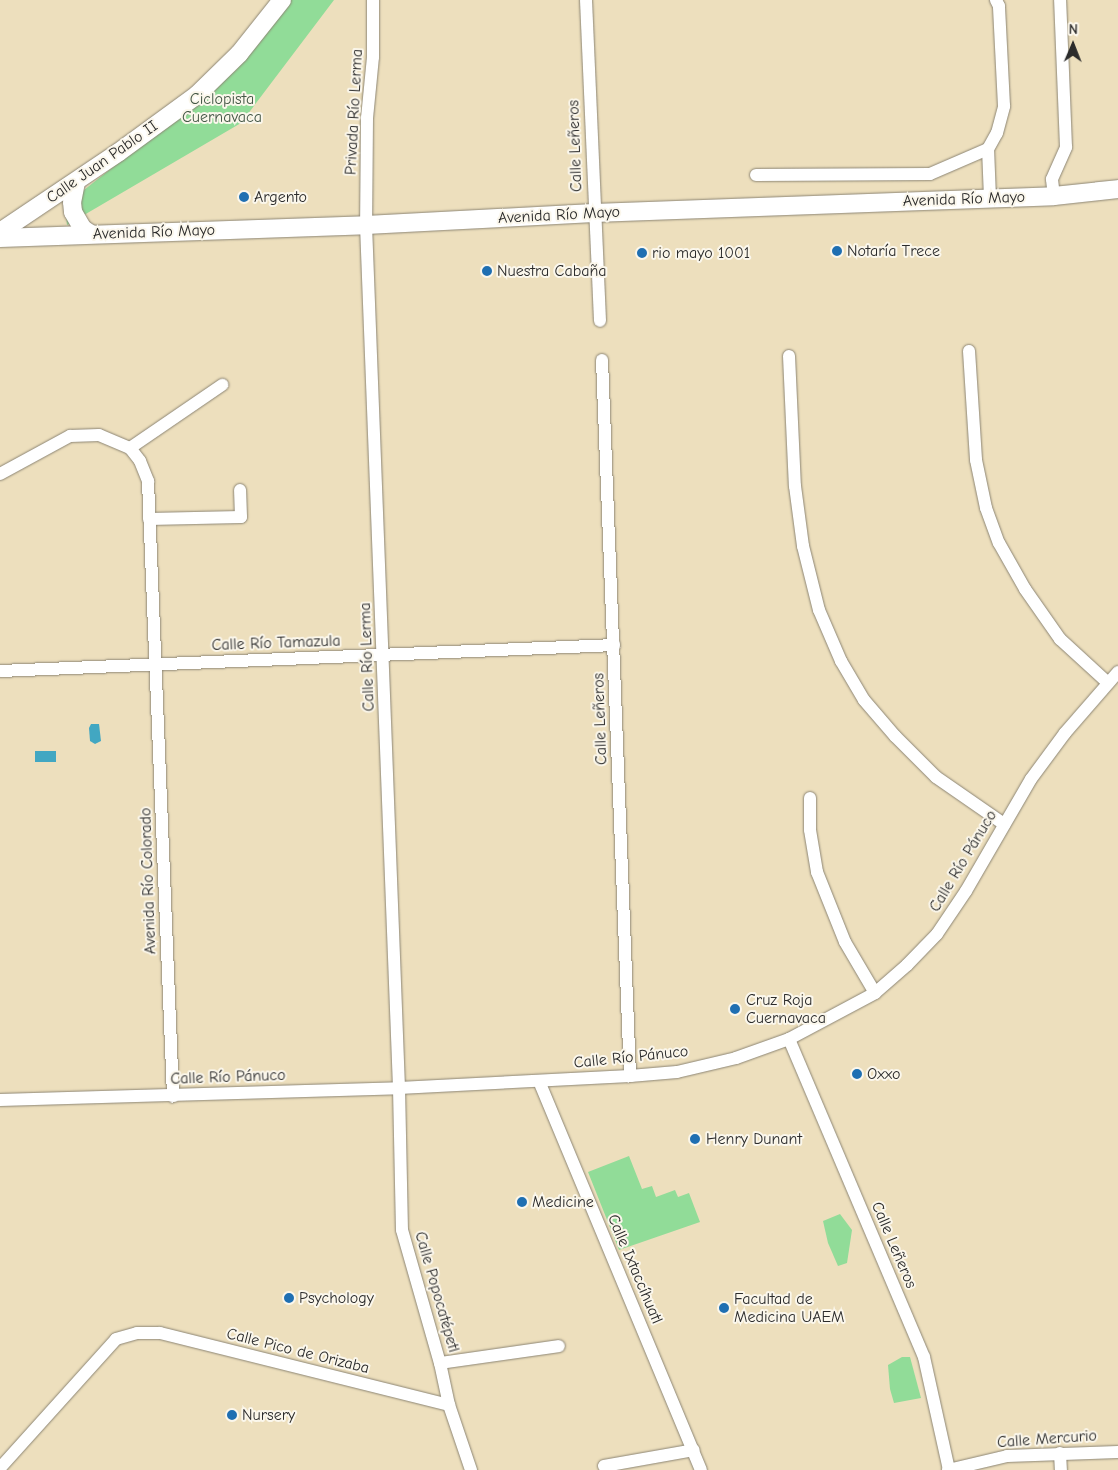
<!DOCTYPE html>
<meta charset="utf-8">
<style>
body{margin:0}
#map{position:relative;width:1118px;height:1470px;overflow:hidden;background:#eddfbd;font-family:"Comic Neue",sans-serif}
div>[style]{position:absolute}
.green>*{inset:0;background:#91dc98}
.water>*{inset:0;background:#42a7c2;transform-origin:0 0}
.roads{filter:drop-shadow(0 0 1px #8c8574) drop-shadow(0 0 1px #8c8574)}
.street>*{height:12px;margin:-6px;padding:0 6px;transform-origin:6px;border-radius:6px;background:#fff}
.secondary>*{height:18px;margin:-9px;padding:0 9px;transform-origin:9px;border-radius:9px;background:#fff}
.dots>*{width:14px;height:14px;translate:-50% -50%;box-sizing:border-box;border:2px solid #fbf7ec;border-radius:50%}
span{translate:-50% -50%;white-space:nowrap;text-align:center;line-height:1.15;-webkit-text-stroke:4px #fbf7ec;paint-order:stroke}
.park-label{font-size:16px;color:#445746}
.street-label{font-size:16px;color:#2b2b2b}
.poi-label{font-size:16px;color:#2b2b2b}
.left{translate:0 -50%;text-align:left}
.north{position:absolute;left:1048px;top:20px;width:50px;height:50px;-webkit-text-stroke:4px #fbf7ec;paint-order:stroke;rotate:1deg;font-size:14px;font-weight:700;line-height:20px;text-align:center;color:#2b2b2b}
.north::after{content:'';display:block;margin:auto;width:18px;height:22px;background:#2b2b2b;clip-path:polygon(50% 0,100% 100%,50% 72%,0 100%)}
</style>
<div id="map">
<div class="green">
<div style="clip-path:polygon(291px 0,334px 0,241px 123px,67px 225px,65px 205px,236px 70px)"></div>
<div style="clip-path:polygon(629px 1156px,642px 1189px,652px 1186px,656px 1197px,675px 1190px,678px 1197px,689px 1193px,700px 1222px,619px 1250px,588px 1172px)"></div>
<div style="clip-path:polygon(840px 1214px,852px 1230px,847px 1263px,838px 1266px,828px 1243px,823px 1221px)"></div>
<div style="clip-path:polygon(902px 1357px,910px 1357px,921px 1398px,894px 1403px,890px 1389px,888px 1365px)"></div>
</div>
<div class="water">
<div style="clip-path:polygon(91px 724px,99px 724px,101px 741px,95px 744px,90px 741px,89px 728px)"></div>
<div style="left:56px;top:751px;width:11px;height:21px;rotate:90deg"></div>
</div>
<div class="roads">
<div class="street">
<div style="left:373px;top:0;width:57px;rotate:90deg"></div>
<div style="left:373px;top:57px;width:61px;rotate:95.6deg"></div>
<div style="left:367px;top:118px;width:107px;rotate:90.5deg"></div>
<div style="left:366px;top:225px;width:864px;rotate:87.81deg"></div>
<div style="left:399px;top:1088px;width:142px;rotate:88.8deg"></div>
<div style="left:402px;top:1230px;width:138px;rotate:74.1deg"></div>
<div style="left:440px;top:1363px;width:43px;rotate:77.9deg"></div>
<div style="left:449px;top:1405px;width:69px;rotate:71.3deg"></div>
<div style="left:586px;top:0;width:321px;rotate:87.5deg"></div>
<div style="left:756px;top:175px;width:174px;rotate:-0.3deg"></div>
<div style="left:930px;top:174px;width:63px;rotate:-23.3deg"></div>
<div style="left:1054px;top:196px;width:17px;rotate:-97deg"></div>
<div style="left:1052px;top:179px;width:35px;rotate:-66deg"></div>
<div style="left:1066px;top:147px;width:147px;rotate:-92.3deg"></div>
<div style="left:990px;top:198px;width:49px;rotate:-92.3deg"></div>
<div style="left:988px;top:149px;width:18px;rotate:-61deg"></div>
<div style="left:997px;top:133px;width:28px;rotate:-75deg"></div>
<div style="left:1004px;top:106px;width:100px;rotate:-92.9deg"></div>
<div style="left:999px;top:6px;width:7px;rotate:-117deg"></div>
<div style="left:969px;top:351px;width:109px;rotate:86.3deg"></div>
<div style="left:976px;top:460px;width:49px;rotate:78.2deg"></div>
<div style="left:986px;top:508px;width:37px;rotate:70deg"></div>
<div style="left:999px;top:543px;width:53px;rotate:60.5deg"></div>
<div style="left:1025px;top:589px;width:61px;rotate:55deg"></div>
<div style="left:1060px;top:639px;width:65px;rotate:42.5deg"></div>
<div style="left:789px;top:356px;width:130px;rotate:87.4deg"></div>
<div style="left:795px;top:486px;width:61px;rotate:82.4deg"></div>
<div style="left:803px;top:546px;width:66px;rotate:76deg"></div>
<div style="left:819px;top:610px;width:56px;rotate:66.7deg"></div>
<div style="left:841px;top:661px;width:45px;rotate:59.5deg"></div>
<div style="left:864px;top:700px;width:48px;rotate:49.3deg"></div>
<div style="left:895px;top:736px;width:58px;rotate:45deg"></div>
<div style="left:936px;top:777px;width:83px;rotate:34.7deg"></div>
<div style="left:602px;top:360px;width:717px;rotate:87.76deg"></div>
<div style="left:130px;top:448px;width:112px;rotate:-34.4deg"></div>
<div style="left:0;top:474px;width:80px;rotate:-28.5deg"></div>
<div style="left:70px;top:436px;width:29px;rotate:-2deg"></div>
<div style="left:99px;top:435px;width:34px;rotate:23deg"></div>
<div style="left:130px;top:448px;width:16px;rotate:52deg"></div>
<div style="left:140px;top:461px;width:22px;rotate:68deg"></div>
<div style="left:148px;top:481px;width:616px;rotate:87.67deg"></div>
<div style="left:149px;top:519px;width:92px;rotate:-1.2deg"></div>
<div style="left:241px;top:517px;width:27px;rotate:-92deg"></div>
<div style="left:0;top:671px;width:615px;rotate:-2.42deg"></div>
<div style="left:810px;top:798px;width:32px;rotate:90deg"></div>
<div style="left:810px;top:830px;width:43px;rotate:80.5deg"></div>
<div style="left:817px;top:872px;width:75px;rotate:68.2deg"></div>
<div style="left:845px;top:942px;width:59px;rotate:59.5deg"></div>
<div style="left:789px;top:1039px;width:345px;rotate:67deg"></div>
<div style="left:924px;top:1357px;width:116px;rotate:77.5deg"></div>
<div style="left:539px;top:1081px;width:421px;rotate:67.4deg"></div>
<div style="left:0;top:1100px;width:399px;rotate:-1.7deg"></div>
<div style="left:399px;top:1088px;width:231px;rotate:-3deg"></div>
<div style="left:630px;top:1076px;width:47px;rotate:-4.9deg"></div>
<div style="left:677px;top:1072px;width:61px;rotate:-13.3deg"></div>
<div style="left:736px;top:1058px;width:56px;rotate:-19.7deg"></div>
<div style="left:789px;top:1039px;width:98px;rotate:-28.1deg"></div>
<div style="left:875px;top:993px;width:43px;rotate:-41.2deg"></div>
<div style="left:907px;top:965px;width:43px;rotate:-45.9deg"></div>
<div style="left:937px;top:934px;width:52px;rotate:-56deg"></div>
<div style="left:966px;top:891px;width:129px;rotate:-59.9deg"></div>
<div style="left:1031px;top:779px;width:57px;rotate:-53.5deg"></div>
<div style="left:1065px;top:733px;width:81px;rotate:-49deg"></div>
<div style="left:440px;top:1363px;width:120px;rotate:-8.1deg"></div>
<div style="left:1060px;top:1453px;width:17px;rotate:87deg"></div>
<div style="left:604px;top:1466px;width:91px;rotate:-10.1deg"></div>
<div style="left:0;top:1468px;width:173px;rotate:-48deg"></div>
<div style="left:116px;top:1339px;width:22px;rotate:-16deg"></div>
<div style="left:137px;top:1333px;width:23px"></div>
<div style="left:160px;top:1333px;width:298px;rotate:14deg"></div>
<div style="left:948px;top:1470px;width:61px;rotate:-13.3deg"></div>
<div style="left:1007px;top:1456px;width:111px;rotate:-2.1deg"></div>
</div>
<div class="secondary">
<div style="left:76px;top:182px;width:20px;rotate:101deg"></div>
<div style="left:72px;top:202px;width:10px;rotate:84deg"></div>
<div style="left:73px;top:212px;width:20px;rotate:60deg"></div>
<div style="left:83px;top:229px;width:9px;rotate:32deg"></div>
<div style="left:0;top:232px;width:143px;rotate:-33.9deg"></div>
<div style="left:119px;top:152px;width:97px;rotate:-36.2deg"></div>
<div style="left:197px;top:95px;width:59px;rotate:-44.3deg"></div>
<div style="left:239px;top:54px;width:69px;rotate:-51.5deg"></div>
<div style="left:0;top:238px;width:366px;rotate:-2deg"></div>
<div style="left:366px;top:225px;width:228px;rotate:-3deg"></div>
<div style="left:594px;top:213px;width:460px;rotate:-2.1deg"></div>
<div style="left:1054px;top:196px;width:64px;rotate:-6.2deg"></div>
</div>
</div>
<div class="dots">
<div style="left:244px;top:197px;background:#1f6fb2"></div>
<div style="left:837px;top:251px;background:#1f6fb2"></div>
<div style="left:642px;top:253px;background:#1f6fb2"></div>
<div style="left:487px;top:271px;background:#1f6fb2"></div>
<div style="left:735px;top:1009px;background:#1f6fb2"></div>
<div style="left:857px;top:1074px;background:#1f6fb2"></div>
<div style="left:695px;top:1139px;background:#1f6fb2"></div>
<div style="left:522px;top:1202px;background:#1f6fb2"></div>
<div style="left:289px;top:1298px;background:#1f6fb2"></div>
<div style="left:724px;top:1308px;background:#1f6fb2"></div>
<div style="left:232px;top:1415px;background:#1f6fb2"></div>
</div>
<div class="park-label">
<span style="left:222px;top:108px">Ciclopista<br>Cuernavaca</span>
</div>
<div class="street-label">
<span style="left:354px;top:112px;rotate:-87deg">Privada Río Lerma</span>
<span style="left:575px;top:146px;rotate:-92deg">Calle Leñeros</span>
<span style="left:102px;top:162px;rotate:-35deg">Calle Juan Pablo II</span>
<span style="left:964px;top:199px;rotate:-2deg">Avenida Río Mayo</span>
<span style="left:559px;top:215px;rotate:-3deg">Avenida Río Mayo</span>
<span style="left:154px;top:232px;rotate:-2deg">Avenida Río Mayo</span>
<span style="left:276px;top:643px;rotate:-2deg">Calle Río Tamazula</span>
<span style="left:367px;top:657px;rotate:-92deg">Calle Río Lerma</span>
<span style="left:600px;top:719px;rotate:-92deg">Calle Leñeros</span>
<span style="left:963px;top:861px;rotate:-59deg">Calle Río Pánuco</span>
<span style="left:148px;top:881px;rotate:-92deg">Avenida Río Colorado</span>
<span style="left:631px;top:1057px;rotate:-6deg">Calle Río Pánuco</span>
<span style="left:228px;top:1077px;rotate:-2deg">Calle Río Pánuco</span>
<span style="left:894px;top:1245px;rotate:67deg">Calle Leñeros</span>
<span style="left:635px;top:1269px;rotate:67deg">Calle Ixtaccíhuatl</span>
<span style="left:437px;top:1292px;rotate:74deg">Calle Popocatépetl</span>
<span style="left:298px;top:1351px;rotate:14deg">Calle Pico de Orizaba</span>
<span style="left:1047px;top:1439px;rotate:-4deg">Calle Mercurio</span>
</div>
<div class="poi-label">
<span class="left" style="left:254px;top:197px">Argento</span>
<span class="left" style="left:847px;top:251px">Notaría Trece</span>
<span class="left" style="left:652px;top:253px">rio mayo 1001</span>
<span class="left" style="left:497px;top:271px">Nuestra Cabaña</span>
<span class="left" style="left:746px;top:1009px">Cruz Roja<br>Cuernavaca</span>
<span class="left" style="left:867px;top:1074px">Oxxo</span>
<span class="left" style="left:706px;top:1139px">Henry Dunant</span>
<span class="left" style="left:532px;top:1202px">Medicine</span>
<span class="left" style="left:299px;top:1298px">Psychology</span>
<span class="left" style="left:734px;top:1308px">Facultad de<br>Medicina UAEM</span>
<span class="left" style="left:242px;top:1415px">Nursery</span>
</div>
<div class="north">N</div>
</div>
